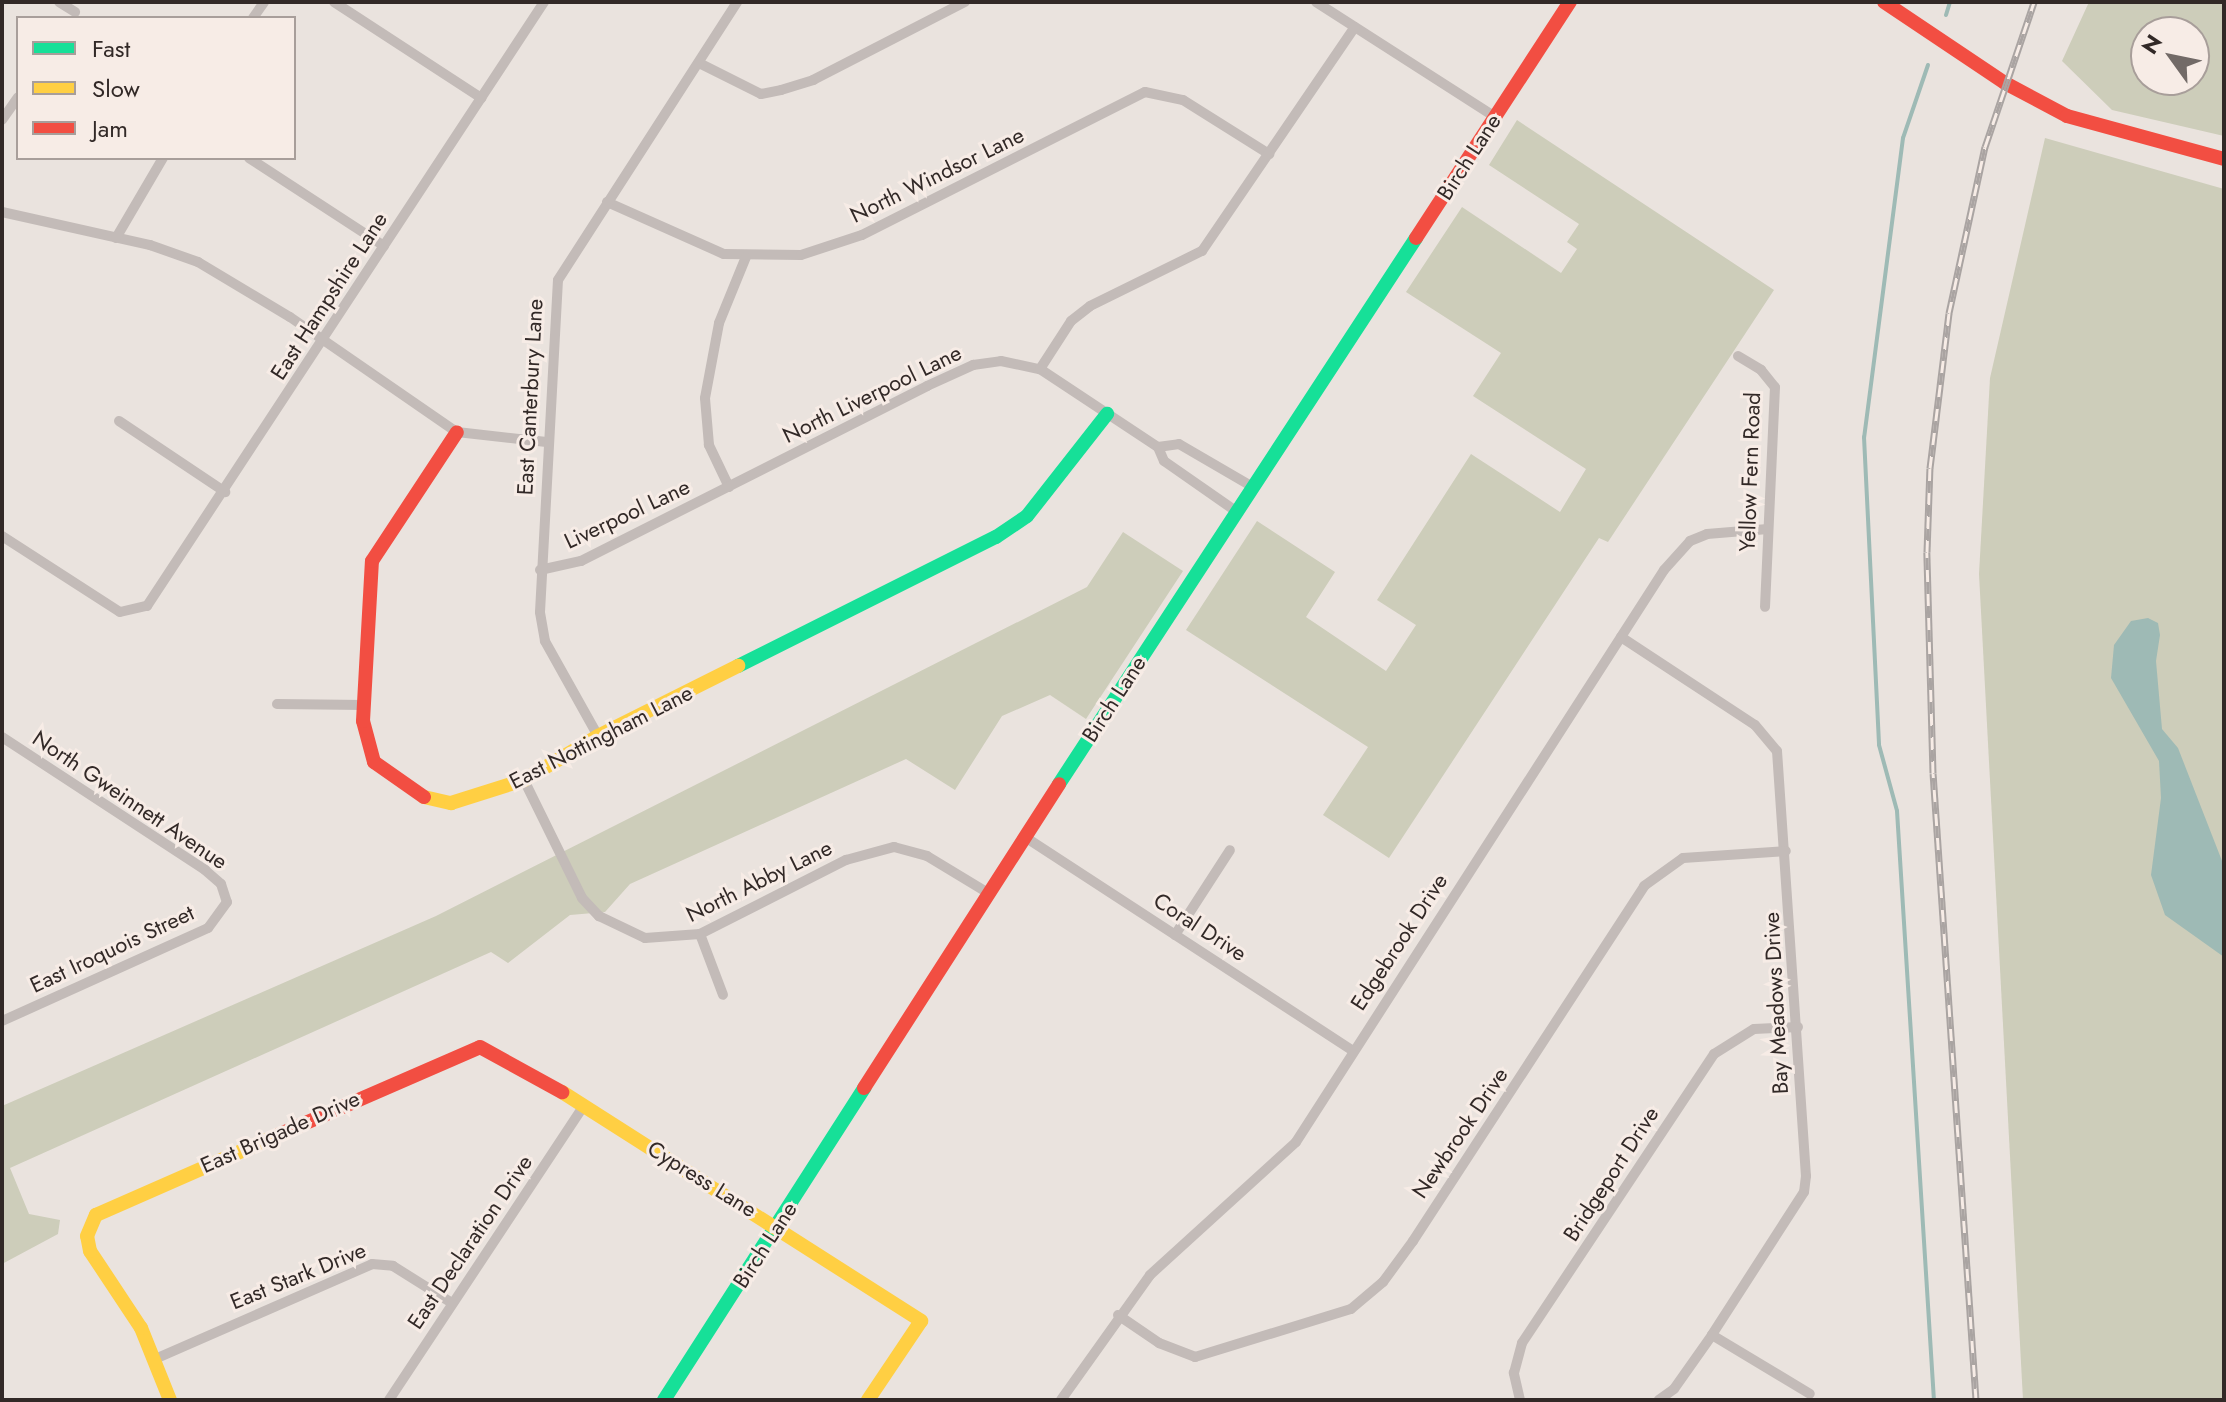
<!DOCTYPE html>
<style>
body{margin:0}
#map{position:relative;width:2226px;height:1402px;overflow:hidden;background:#eae3de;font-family:Jost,sans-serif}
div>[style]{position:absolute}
.green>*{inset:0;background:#cdcdba}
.water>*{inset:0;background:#9ebab5}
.stream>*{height:4px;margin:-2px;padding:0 2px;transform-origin:2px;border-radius:2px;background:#9ebab5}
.street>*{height:10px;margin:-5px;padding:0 5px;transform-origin:5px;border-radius:5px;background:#c3bbb8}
.fast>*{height:14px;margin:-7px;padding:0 7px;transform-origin:7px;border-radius:7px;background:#16e098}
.slow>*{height:14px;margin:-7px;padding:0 7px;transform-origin:7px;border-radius:7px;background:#ffcf43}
.jam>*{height:14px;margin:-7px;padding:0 7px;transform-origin:7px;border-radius:7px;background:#f24e42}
.rail>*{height:7px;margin-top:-3.5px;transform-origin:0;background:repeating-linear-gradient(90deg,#f7ece6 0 12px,#aaa4a2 0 24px);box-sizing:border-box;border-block:2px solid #aaa4a2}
span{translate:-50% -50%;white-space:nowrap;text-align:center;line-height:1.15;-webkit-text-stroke:6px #f7ece6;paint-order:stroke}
.street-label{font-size:22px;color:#322927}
.frame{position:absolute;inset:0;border:4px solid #322927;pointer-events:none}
.legend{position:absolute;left:16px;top:16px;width:280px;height:144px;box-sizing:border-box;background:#f7ece6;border:2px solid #a89e9a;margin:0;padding:10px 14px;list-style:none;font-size:24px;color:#322927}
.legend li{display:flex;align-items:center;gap:16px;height:40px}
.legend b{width:40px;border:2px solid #a89e9a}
.north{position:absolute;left:2130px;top:16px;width:80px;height:80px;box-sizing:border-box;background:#f7ece6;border:2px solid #a89e9a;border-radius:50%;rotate:303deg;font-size:22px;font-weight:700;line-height:32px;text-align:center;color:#322927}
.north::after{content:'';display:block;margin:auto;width:28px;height:36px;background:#726a67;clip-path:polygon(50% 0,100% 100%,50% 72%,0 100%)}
</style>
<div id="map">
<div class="green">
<div style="clip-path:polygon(evenodd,2089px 2px,2224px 2px,2224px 136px,2112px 110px,2062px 61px,2089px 2px,2146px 32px,2194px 32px,2194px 80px,2146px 80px,2146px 32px)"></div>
<div style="clip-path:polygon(1517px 120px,1774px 290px,1608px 542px,1599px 538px,1389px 858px,1323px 815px,1368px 747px,1186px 630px,1257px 521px,1335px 572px,1306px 617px,1386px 671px,1416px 625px,1377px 600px,1471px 454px,1560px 512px,1586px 469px,1473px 396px,1501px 353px,1406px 292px,1462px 207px,1561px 273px,1577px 249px,1567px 242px,1579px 224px,1489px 165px)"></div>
<div style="clip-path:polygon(2045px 138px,2224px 189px,2224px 1400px,2023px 1400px,1979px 574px,1990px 378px)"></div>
<div style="clip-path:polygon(1123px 532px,1183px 571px,1086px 719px,1050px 695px,1002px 716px,955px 790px,906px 759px,630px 884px,605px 912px,570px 915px,508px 963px,491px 952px,10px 1168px,29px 1214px,60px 1220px,58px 1234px,2px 1264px,2px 1106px,436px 916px,1087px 587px)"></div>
</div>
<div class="water">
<div style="clip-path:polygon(2148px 618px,2158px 623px,2160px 635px,2156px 661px,2162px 729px,2178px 748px,2224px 866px,2224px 957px,2165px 915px,2151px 875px,2161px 798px,2159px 761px,2111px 678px,2114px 645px,2131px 621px)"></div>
</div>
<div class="stream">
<div style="left:1946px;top:15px;width:14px;rotate:-73deg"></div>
<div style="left:1928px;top:65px;width:77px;rotate:108.9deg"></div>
<div style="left:1903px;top:138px;width:302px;rotate:97.4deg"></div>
<div style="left:1864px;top:437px;width:308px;rotate:87.2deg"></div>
<div style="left:1879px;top:745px;width:68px;rotate:74.7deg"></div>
<div style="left:1897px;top:811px;width:590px;rotate:86.41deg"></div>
</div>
<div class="street">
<div style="left:59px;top:2px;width:19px;rotate:32deg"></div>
<div style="left:334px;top:2px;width:176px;rotate:33.1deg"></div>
<div style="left:1316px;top:2px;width:213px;rotate:32.7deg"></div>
<div style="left:253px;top:18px;width:19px;rotate:-55deg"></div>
<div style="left:699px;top:63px;width:69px;rotate:26.6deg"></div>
<div style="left:761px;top:94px;width:20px;rotate:-11deg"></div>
<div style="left:781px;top:90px;width:34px;rotate:-17deg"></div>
<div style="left:813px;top:80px;width:171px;rotate:-27.2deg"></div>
<div style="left:2px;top:120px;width:28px;rotate:-55deg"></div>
<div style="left:249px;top:158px;width:161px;rotate:33.1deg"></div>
<div style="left:607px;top:202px;width:128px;rotate:24deg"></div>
<div style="left:724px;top:254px;width:77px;rotate:0.7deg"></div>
<div style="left:801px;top:255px;width:64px;rotate:-18.2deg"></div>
<div style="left:862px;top:235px;width:317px;rotate:-26.8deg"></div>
<div style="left:1145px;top:92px;width:39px;rotate:12deg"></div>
<div style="left:1183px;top:100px;width:102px;rotate:32.1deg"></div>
<div style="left:2px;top:212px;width:152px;rotate:12.6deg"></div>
<div style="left:150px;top:245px;width:51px;rotate:19.5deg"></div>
<div style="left:198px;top:262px;width:107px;rotate:30.9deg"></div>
<div style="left:290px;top:317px;width:203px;rotate:34.6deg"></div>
<div style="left:457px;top:432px;width:90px;rotate:6.4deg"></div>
<div style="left:116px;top:238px;width:93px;rotate:-59.6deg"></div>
<div style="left:1738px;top:356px;width:27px;rotate:31deg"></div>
<div style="left:1761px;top:370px;width:22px;rotate:51deg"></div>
<div style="left:1775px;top:387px;width:220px;rotate:92.6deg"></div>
<div style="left:1040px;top:369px;width:57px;rotate:-57.1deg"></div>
<div style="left:1071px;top:321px;width:24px;rotate:-38deg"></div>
<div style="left:1090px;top:306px;width:125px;rotate:-26.2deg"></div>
<div style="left:1202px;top:251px;width:271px;rotate:-55.7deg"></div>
<div style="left:119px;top:421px;width:128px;rotate:33.8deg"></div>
<div style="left:1158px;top:447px;width:21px;rotate:-8deg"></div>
<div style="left:1179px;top:444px;width:86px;rotate:30.2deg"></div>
<div style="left:729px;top:487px;width:47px;rotate:-115.5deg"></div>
<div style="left:709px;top:445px;width:47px;rotate:-94.9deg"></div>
<div style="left:705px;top:398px;width:76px;rotate:-79.4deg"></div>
<div style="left:719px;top:323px;width:71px;rotate:-67.8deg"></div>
<div style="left:2px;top:536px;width:140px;rotate:32.8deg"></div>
<div style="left:120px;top:612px;width:28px;rotate:-13deg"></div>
<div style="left:147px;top:606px;width:723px;rotate:-56.68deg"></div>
<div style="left:540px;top:570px;width:42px;rotate:-12.4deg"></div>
<div style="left:581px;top:561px;width:388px;rotate:-26.8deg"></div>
<div style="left:927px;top:386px;width:51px;rotate:-24.5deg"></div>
<div style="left:973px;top:365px;width:28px;rotate:-8deg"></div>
<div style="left:1001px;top:361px;width:40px;rotate:12deg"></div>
<div style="left:1040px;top:369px;width:141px;rotate:33.5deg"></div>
<div style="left:1158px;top:447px;width:15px;rotate:67deg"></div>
<div style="left:1164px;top:461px;width:89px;rotate:34.9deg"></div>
<div style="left:1621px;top:637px;width:160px;rotate:33.3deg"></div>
<div style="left:1755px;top:725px;width:34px;rotate:50deg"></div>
<div style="left:1777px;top:751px;width:426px;rotate:86.1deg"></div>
<div style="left:1806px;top:1176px;width:16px;rotate:97deg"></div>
<div style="left:1804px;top:1192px;width:170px;rotate:122.8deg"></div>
<div style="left:1712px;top:1335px;width:66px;rotate:125.1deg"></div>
<div style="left:1674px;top:1389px;width:19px;rotate:144deg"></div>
<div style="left:277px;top:704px;width:87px;rotate:0.7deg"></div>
<div style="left:598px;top:736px;width:109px;rotate:-119.2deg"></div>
<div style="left:545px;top:641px;width:29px;rotate:-100deg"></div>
<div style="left:540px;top:612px;width:332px;rotate:-86.9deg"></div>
<div style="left:558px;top:280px;width:331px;rotate:-57.2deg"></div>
<div style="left:2px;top:737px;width:243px;rotate:33.2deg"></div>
<div style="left:205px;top:870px;width:21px;rotate:41deg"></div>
<div style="left:221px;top:884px;width:19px;rotate:72deg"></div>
<div style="left:227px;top:902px;width:32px;rotate:126deg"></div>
<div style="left:208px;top:928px;width:226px;rotate:155.7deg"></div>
<div style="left:524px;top:780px;width:131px;rotate:63.8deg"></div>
<div style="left:582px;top:898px;width:25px;rotate:47deg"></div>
<div style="left:599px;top:916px;width:51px;rotate:25.6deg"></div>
<div style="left:645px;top:938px;width:55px;rotate:-4.2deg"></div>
<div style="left:700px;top:934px;width:164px;rotate:-26.9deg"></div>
<div style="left:846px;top:860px;width:50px;rotate:-15.2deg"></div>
<div style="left:894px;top:847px;width:34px;rotate:15deg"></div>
<div style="left:927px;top:856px;width:71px;rotate:31.2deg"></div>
<div style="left:1025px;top:837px;width:392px;rotate:33.1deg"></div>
<div style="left:700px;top:934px;width:65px;rotate:69.3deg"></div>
<div style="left:1175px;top:935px;width:101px;rotate:-57.1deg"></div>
<div style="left:1118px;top:1315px;width:50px;rotate:34.3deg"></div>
<div style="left:1159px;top:1343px;width:39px;rotate:21deg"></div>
<div style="left:1195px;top:1357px;width:163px;rotate:-17.1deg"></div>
<div style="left:1351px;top:1309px;width:42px;rotate:-40.2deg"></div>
<div style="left:1383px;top:1282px;width:51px;rotate:-53.8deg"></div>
<div style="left:1413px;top:1241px;width:424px;rotate:-56.9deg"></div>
<div style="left:1644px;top:886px;width:48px;rotate:-35.7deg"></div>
<div style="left:1683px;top:858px;width:103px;rotate:-3.9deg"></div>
<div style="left:1712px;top:1335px;width:114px;rotate:31deg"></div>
<div style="left:155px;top:1359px;width:237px;rotate:-23.6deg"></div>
<div style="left:372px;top:1264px;width:21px;rotate:5deg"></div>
<div style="left:393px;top:1266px;width:70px;rotate:32.1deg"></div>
<div style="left:389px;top:1400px;width:354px;rotate:-56.5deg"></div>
<div style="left:1061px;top:1400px;width:153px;rotate:-54.5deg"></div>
<div style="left:1150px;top:1275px;width:197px;rotate:-42.3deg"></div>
<div style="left:1296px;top:1142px;width:680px;rotate:-57.24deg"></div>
<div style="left:1664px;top:570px;width:39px;rotate:-48deg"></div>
<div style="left:1690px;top:541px;width:18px;rotate:-22deg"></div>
<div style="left:1707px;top:534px;width:61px;rotate:-4.7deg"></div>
<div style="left:1520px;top:1400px;width:28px;rotate:-103deg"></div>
<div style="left:1514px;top:1373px;width:31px;rotate:-75deg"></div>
<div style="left:1522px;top:1343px;width:347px;rotate:-56.4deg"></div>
<div style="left:1714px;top:1054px;width:47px;rotate:-32deg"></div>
<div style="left:1754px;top:1029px;width:44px;rotate:-2.6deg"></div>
</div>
<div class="fast">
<div style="left:738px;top:666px;width:288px;rotate:-26.6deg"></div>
<div style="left:996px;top:537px;width:37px;rotate:-34deg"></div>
<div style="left:1027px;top:516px;width:130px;rotate:-51.9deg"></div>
<div style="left:1059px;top:784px;width:652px;rotate:-56.82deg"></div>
<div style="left:664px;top:1400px;width:371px;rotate:-57.3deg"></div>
</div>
<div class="slow">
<div style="left:424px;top:797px;width:28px;rotate:13deg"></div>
<div style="left:451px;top:803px;width:77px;rotate:-17.5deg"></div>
<div style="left:524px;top:780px;width:86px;rotate:-30.7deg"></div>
<div style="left:598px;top:736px;width:157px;rotate:-26.6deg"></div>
<div style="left:562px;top:1092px;width:426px;rotate:32.5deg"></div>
<div style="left:921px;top:1321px;width:95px;rotate:123.9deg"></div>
<div style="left:170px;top:1400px;width:78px;rotate:-111.9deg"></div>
<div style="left:141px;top:1328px;width:92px;rotate:-123.5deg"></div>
<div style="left:90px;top:1251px;width:15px;rotate:-101deg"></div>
<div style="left:87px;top:1236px;width:23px;rotate:-67deg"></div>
<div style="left:96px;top:1215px;width:199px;rotate:-23.7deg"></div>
</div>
<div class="jam">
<div style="left:1884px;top:2px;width:146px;rotate:33.8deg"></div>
<div style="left:2005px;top:83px;width:70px;rotate:28deg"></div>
<div style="left:2067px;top:116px;width:163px;rotate:15.3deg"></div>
<div style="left:1416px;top:238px;width:282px;rotate:-56.9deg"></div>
<div style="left:424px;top:797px;width:61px;rotate:-145deg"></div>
<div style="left:374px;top:762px;width:42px;rotate:-105deg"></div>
<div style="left:363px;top:721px;width:160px;rotate:-86.8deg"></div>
<div style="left:372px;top:561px;width:154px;rotate:-56.6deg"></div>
<div style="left:864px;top:1088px;width:361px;rotate:-57.3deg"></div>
<div style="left:278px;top:1135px;width:220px;rotate:-23.5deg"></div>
<div style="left:480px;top:1047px;width:94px;rotate:28.8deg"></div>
</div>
<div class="rail">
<div style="left:1976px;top:1400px;width:628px;rotate:-93.92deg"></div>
<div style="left:1933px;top:773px;width:221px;rotate:-91.6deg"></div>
<div style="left:1927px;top:552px;width:84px;rotate:-88deg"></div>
<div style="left:1930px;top:468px;width:156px;rotate:-83deg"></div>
<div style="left:1949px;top:313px;width:170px;rotate:-77.8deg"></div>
<div style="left:1985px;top:147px;width:153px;rotate:-71.3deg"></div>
</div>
<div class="street-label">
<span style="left:1469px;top:157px;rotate:-57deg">Birch Lane</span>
<span style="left:937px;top:175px;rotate:-26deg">North Windsor Lane</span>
<span style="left:329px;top:296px;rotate:-57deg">East Hampshire Lane</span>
<span style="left:872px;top:394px;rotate:-26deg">North Liverpool Lane</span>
<span style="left:530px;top:397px;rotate:-87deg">East Canterbury Lane</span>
<span style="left:1750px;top:472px;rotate:-88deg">Yellow Fern Road</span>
<span style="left:627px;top:514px;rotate:-25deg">Liverpool Lane</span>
<span style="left:1114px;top:699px;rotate:-57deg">Birch Lane</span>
<span style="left:601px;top:737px;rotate:-27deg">East Nottingham Lane</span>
<span style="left:130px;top:800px;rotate:34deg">North Gweinnett Avenue</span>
<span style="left:759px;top:881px;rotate:-26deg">North Abby Lane</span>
<span style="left:1200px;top:927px;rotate:33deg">Coral Drive</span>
<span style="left:1399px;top:942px;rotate:-57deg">Edgebrook Drive</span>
<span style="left:112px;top:949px;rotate:-25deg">East Iroquois Street</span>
<span style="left:1776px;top:1003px;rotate:-93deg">Bay Meadows Drive</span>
<span style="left:280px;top:1132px;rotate:-24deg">East Brigade Drive</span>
<span style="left:1460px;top:1133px;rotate:-56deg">Newbrook Drive</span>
<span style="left:1611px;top:1174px;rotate:-57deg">Bridgeport Drive</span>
<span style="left:702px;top:1179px;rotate:32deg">Cypress Lane</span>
<span style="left:470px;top:1242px;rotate:-56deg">East Declaration Drive</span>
<span style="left:765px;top:1245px;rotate:-57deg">Birch Lane</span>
<span style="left:298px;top:1276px;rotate:-22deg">East Stark Drive</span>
</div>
<div class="frame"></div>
<ul class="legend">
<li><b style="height:10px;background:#16e098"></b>Fast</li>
<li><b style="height:10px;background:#ffcf43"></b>Slow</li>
<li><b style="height:10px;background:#f24e42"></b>Jam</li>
</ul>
<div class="north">N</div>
</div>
